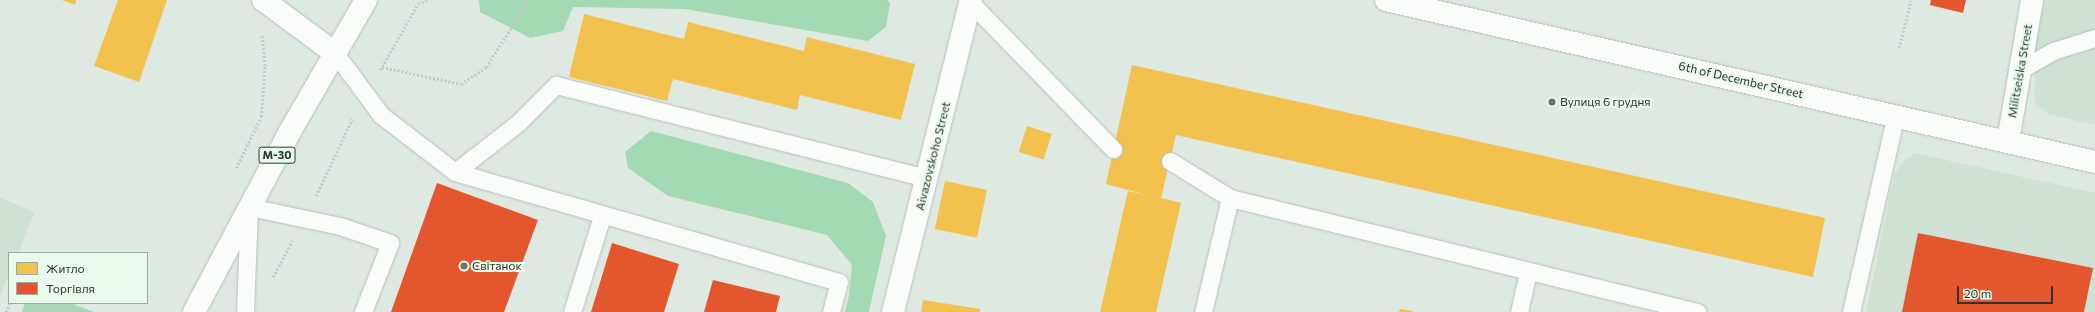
<!DOCTYPE html>
<meta charset="utf-8">
<style>
body{margin:0}
#map{position:relative;width:2095px;height:312px;overflow:hidden;background:#dee9e1;font-family:Commissioner,sans-serif}
div>[style]{position:absolute}
.built>*{inset:0;background:#cee1d2}
.green>*{inset:0;background:#add6b8}
.forest>*{inset:0;background:#a4dab3}
.homes>*{inset:0;background:#f2c14e;transform-origin:0 0}
.shops>*{inset:0;background:#e4572e}
.path>*{height:2.5px;margin-top:-1.25px;transform-origin:0;background:repeating-linear-gradient(90deg,#c6c9c7 0 2px,transparent 0 4px)}
.roads{filter:drop-shadow(0 0 1px #b6beb8) drop-shadow(0 0 1px #b6beb8)}
.service>*{height:17px;margin:-8.5px;padding:0 8.5px;transform-origin:8.5px;border-radius:8.5px;background:#fafcfa}
.minor>*{height:22px;margin:-11px;padding:0 11px;transform-origin:11px;border-radius:11px;background:#fafcfa}
.tertiary>*{height:22px;margin:-11px;padding:0 11px;transform-origin:11px;border-radius:11px;background:#fafcfa}
.trunk>*{height:22px;margin:-11px;padding:0 11px;transform-origin:11px;border-radius:11px;background:#fafcfa}
.dots>*{width:11px;height:11px;translate:-50% -50%;box-sizing:border-box;border:2px solid #e7faeb;border-radius:50%}
span{translate:-50% -50%;white-space:nowrap;text-align:center;line-height:1.15;-webkit-text-stroke:4px #e7faeb;paint-order:stroke}
.shield-label span{padding:1px 3px;background:#e7faeb;border:1px solid;border-radius:3px;-webkit-text-stroke-width:0}
.shield-label{font-size:11px;color:#2d342f;font-weight:700}
.street-label{font-size:12px;color:#2d342f}
.poi-label{font-size:12px;color:#2d342f}
.left{translate:0 -50%;text-align:left}
.legend{position:absolute;left:8px;top:252px;width:140px;height:52px;box-sizing:border-box;background:#e7faeb;border:1px solid #9daba0;margin:0;padding:5px 7px;list-style:none;font-size:12px;color:#2d342f}
.legend li{display:flex;align-items:center;gap:8px;height:20px}
.legend b{width:20px;border:1px solid #9daba0}
.scale{position:absolute;left:1957px;top:286px;width:96px;height:18px;box-sizing:border-box;border:2px solid #2d342f;border-top:0;padding-left:5px;font-size:12px;line-height:14px;white-space:nowrap;color:#2d342f;-webkit-text-stroke:3px #e7faeb;paint-order:stroke}
</style>
<div id="map">
<div class="built">
<div style="clip-path:polygon(2045px 0,2095px 0,2095px 125px,2048px 114px,2035px 103px,2035px 38px)"></div>
<div style="clip-path:polygon(1915px 153px,2095px 193px,2095px 312px,1866px 312px,1894px 175px,1903px 162px)"></div>
<div style="clip-path:polygon(0 198px,35px 212px,18px 253px,9px 253px,9px 274px,0 296px)"></div>
</div>
<div class="green">
<div style="clip-path:polygon(25px 303px,70px 303px,94px 312px,22px 312px)"></div>
</div>
<div class="forest">
<div style="clip-path:polygon(479px 0,887px 0,890px 3px,886px 27px,868px 41px,685px 9px,573px 7px,563px 31px,530px 38px,480px 12px)"></div>
<div style="clip-path:polygon(651px 131px,848px 183px,873px 202px,886px 236px,869px 312px,845px 312px,849px 295px,852px 265px,827px 235px,668px 196px,628px 168px,625px 152px)"></div>
</div>
<div class="homes">
<div style="clip-path:polygon(62px 0,76px 0,75px 5px)"></div>
<div style="clip-path:polygon(118px 0,167px 0,139px 82px,94px 66px)"></div>
<div style="clip-path:polygon(584px 14px,684px 39px,688px 22px,804px 51px,807px 37px,915px 64px,901px 120px,800px 95px,797px 110px,673px 79px,667px 101px,569px 77px)"></div>
<div style="clip-path:polygon(1132px 65px,1825px 218px,1813px 277px,1176px 135px,1161px 198px,1181px 203px,1156px 312px,1100px 312px,1128px 191px,1147px 195px,1106px 184px)"></div>
<div style="left:1027px;top:126px;width:26px;height:27px;rotate:18deg"></div>
<div style="left:945px;top:181px;width:43px;height:49px;rotate:12deg"></div>
<div style="clip-path:polygon(923px 300px,980px 309px,980px 312px,921px 312px)"></div>
<div style="clip-path:polygon(1400px 309px,1412px 311px,1412px 312px,1399px 312px)"></div>
</div>
<div class="shops">
<div style="clip-path:polygon(1931px 0,1966px 0,1963px 13px,1930px 5px)"></div>
<div style="clip-path:polygon(437px 183px,538px 220px,504px 312px,391px 312px)"></div>
<div style="clip-path:polygon(1918px 233px,2093px 268px,2084px 312px,1902px 312px)"></div>
<div style="clip-path:polygon(612px 243px,679px 264px,664px 312px,591px 312px)"></div>
<div style="clip-path:polygon(713px 280px,780px 296px,776px 312px,704px 312px)"></div>
</div>
<div class="path">
<div style="left:1899px;top:48px;width:49px;rotate:-76deg"></div>
<div style="left:382px;top:67px;width:81px;rotate:12.1deg"></div>
<div style="left:461px;top:84px;width:30px;rotate:-34deg"></div>
<div style="left:486px;top:67px;width:80px;rotate:-57.3deg"></div>
<div style="left:380px;top:70px;width:76px;rotate:-60.1deg"></div>
<div style="left:418px;top:4px;width:10px;rotate:-24deg"></div>
<div style="left:236px;top:168px;width:57px;rotate:-63.9deg"></div>
<div style="left:261px;top:117px;width:51px;rotate:-85.5deg"></div>
<div style="left:265px;top:66px;width:31px;rotate:-96deg"></div>
<div style="left:316px;top:196px;width:85px;rotate:-64.9deg"></div>
<div style="left:273px;top:277px;width:41px;rotate:-62.2deg"></div>
<div style="left:6px;top:312px;width:10px;rotate:-66deg"></div>
</div>
<div class="roads">
<div class="service">
<div style="left:971px;top:3px;width:204px;rotate:45.8deg"></div>
<div style="left:335px;top:53px;width:77px;rotate:53.4deg"></div>
<div style="left:381px;top:115px;width:93px;rotate:37.6deg"></div>
<div style="left:455px;top:172px;width:399px;rotate:16deg"></div>
<div style="left:839px;top:282px;width:31px;rotate:105deg"></div>
<div style="left:2020px;top:70px;width:38px;rotate:-30deg"></div>
<div style="left:2053px;top:51px;width:44px;rotate:-17.2deg"></div>
<div style="left:1170px;top:161px;width:70px;rotate:31.7deg"></div>
<div style="left:1230px;top:198px;width:117px;rotate:103.3deg"></div>
<div style="left:455px;top:172px;width:80px;rotate:-37.9deg"></div>
<div style="left:518px;top:123px;width:54px;rotate:-45deg"></div>
<div style="left:556px;top:85px;width:382px;rotate:14.1deg"></div>
<div style="left:1230px;top:198px;width:481px;rotate:13.7deg"></div>
<div style="left:245px;top:312px;width:105px;rotate:-87.8deg"></div>
<div style="left:249px;top:207px;width:93px;rotate:11.8deg"></div>
<div style="left:340px;top:226px;width:53px;rotate:18.8deg"></div>
<div style="left:390px;top:243px;width:74px;rotate:111.4deg"></div>
<div style="left:572px;top:312px;width:101px;rotate:-72.6deg"></div>
<div style="left:1519px;top:312px;width:41px;rotate:-77.3deg"></div>
<div style="left:1851px;top:312px;width:203px;rotate:-77.2deg"></div>
</div>
<div class="minor">
<div style="left:263px;top:0;width:89px;rotate:36.4deg"></div>
<div style="left:2008px;top:141px;width:143px;rotate:-80.3deg"></div>
<div style="left:893px;top:312px;width:322px;rotate:-76deg"></div>
</div>
<div class="tertiary">
<div style="left:1386px;top:0;width:727px;rotate:12.87deg"></div>
</div>
<div class="trunk">
<div style="left:194px;top:312px;width:203px;rotate:-62deg"></div>
<div style="left:289px;top:133px;width:154px;rotate:-59.9deg"></div>
</div>
</div>
<div class="dots">
<div style="left:1552px;top:102px;background:#6b736d"></div>
<div style="left:464px;top:266px;background:#6b736d"></div>
</div>
<div class="shield-label">
<span style="left:277px;top:155px">М-30</span>
</div>
<div class="street-label">
<span style="left:2020px;top:71px;rotate:-80deg">Militseiska Street</span>
<span style="left:1741px;top:80px;rotate:13deg">6th of December Street</span>
<span style="left:933px;top:156px;rotate:-76deg">Aivazovskoho Street</span>
</div>
<div class="poi-label">
<span class="left" style="left:1560px;top:102px">Вулиця 6 грудня</span>
<span class="left" style="left:472px;top:266px">Світанок</span>
</div>
<ul class="legend">
<li><b style="height:11px;background:#f2c14e"></b>Житло</li>
<li><b style="height:11px;background:#e4572e"></b>Торгівля</li>
</ul>
<div class="scale">20 m</div>
</div>
